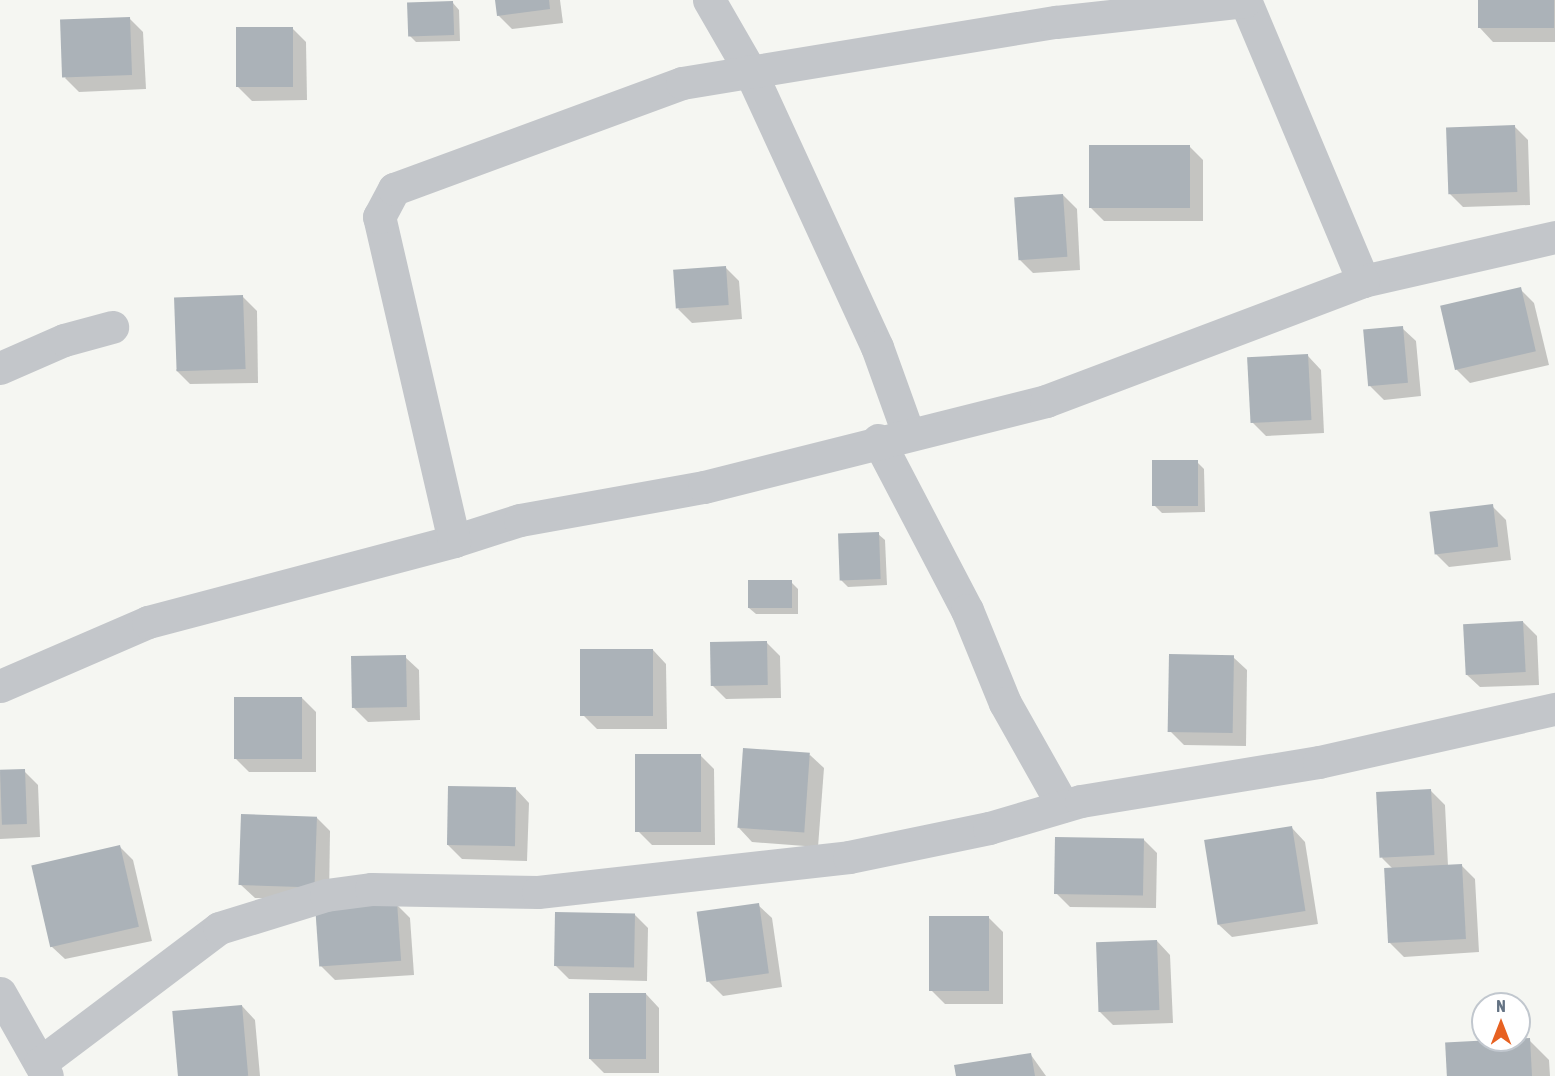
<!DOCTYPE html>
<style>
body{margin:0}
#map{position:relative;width:1555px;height:1076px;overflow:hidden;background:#f5f6f2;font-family:"Asap Condensed",sans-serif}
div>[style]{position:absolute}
.shadow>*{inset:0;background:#0003}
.building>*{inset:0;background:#abb2b8;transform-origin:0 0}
.minor>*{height:33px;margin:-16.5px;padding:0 16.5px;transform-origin:16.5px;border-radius:16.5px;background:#c3c6ca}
span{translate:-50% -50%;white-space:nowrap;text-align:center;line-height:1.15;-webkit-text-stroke:6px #fff;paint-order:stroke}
.north{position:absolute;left:1471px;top:992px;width:60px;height:60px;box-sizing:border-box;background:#fff;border:2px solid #c1c7ce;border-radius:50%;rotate:0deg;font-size:16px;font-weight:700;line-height:24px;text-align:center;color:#647384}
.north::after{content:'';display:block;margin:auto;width:21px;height:27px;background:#e76121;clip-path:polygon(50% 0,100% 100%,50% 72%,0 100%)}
</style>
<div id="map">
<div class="shadow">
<div style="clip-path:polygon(496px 0,560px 0,563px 23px,512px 29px,498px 15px)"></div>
<div style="clip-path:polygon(1480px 0,1555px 0,1555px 42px,1493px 42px,1480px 28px)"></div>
<div style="clip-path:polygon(453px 3px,459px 10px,460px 41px,416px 42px,409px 35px)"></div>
<div style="clip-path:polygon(129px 18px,143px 32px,146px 89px,79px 92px,65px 78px)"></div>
<div style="clip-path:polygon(292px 28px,306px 42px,307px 100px,252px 101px,238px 87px)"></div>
<div style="clip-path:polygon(1514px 126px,1528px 140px,1530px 205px,1463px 207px,1449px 193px)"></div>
<div style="clip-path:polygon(1189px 146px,1203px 160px,1203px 221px,1104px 221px,1090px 207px)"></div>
<div style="clip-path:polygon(1063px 195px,1077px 209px,1080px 270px,1033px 273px,1019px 259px)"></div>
<div style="clip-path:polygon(725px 267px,739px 281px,742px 319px,692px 323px,678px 309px)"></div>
<div style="clip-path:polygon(1520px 289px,1534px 303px,1549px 365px,1470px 383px,1456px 369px)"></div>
<div style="clip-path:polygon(243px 297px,257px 311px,258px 383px,190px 384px,176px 370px)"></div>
<div style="clip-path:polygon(1402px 328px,1416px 341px,1421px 396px,1384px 400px,1370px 386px)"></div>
<div style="clip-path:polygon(1308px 356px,1321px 370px,1324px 433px,1266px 436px,1252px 422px)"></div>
<div style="clip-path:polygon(1197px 462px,1204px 469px,1205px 512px,1162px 513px,1155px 506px)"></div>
<div style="clip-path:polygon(1492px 506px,1506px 520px,1511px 560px,1449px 567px,1435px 553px)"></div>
<div style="clip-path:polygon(878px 534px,885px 540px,887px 585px,848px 587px,841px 580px)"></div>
<div style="clip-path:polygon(791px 582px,798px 589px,798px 614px,756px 614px,749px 608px)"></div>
<div style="clip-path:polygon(1523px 622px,1537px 636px,1539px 685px,1480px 687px,1466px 674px)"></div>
<div style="clip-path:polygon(766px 642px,780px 656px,781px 698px,726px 699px,712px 685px)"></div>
<div style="clip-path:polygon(653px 650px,666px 664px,667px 729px,597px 729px,583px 715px)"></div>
<div style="clip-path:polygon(405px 657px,419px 670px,420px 720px,368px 722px,354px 708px)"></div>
<div style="clip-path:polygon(1233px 657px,1247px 670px,1246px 746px,1184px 745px,1170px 731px)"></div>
<div style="clip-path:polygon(302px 698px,316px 712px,316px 772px,249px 772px,235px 758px)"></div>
<div style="clip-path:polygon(700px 755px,714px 769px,715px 845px,652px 845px,638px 831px)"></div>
<div style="clip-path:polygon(810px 755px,824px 768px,818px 847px,752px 842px,739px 828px)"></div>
<div style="clip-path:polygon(24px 771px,38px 785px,40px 837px,0 839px,0 772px)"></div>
<div style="clip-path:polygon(516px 789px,529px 803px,527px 861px,462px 859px,448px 845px)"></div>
<div style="clip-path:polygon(1431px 791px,1445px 805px,1448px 866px,1461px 865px,1475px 879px,1479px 952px,1404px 957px,1390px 943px,1393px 869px,1382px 858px)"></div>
<div style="clip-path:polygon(316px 817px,330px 831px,329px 899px,255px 898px,241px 885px)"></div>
<div style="clip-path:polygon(1292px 828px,1305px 842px,1318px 924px,1232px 937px,1218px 924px)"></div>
<div style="clip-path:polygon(1143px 839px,1157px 853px,1156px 908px,1070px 907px,1056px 893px)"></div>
<div style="clip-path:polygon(119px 846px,133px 860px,152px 941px,65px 959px,51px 946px)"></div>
<div style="clip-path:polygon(396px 904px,410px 918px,414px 975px,335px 980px,321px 966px)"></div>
<div style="clip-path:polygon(758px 905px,772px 918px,782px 987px,723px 996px,709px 982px)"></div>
<div style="clip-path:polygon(634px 914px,648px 928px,647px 981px,569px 979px,555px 965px)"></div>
<div style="clip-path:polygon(989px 918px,1003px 932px,1003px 1004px,945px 1004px,931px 990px)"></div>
<div style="clip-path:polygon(1157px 941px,1170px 955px,1173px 1023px,1113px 1025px,1099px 1011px)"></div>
<div style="clip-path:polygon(646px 994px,659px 1008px,659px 1073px,604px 1073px,590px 1059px)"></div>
<div style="clip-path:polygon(242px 1006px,255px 1020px,260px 1076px,179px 1076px)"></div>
<div style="clip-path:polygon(1529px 1040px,1549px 1060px,1550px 1076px,1449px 1076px)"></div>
<div style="clip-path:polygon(1031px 1055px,1046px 1076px,958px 1076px)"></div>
</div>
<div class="building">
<div style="clip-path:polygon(495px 0,549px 0,550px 9px,497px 16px)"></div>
<div style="left:1478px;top:0;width:76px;height:28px"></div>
<div style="left:453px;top:1px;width:34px;height:46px;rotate:88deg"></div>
<div style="left:130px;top:17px;width:58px;height:70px;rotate:88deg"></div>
<div style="left:236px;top:27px;width:57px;height:60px"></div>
<div style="left:1515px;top:125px;width:67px;height:69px;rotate:88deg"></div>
<div style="left:1089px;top:145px;width:101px;height:63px"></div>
<div style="left:1063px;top:194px;width:63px;height:49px;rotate:86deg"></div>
<div style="left:726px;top:266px;width:39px;height:53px;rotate:86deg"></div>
<div style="left:1521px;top:287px;width:66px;height:83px;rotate:77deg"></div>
<div style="left:243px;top:295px;width:74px;height:69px;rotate:88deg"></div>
<div style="left:1403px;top:326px;width:57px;height:40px;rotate:85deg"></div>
<div style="left:1308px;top:354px;width:66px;height:61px;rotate:87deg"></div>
<div style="left:1198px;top:460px;width:46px;height:46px;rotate:90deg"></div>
<div style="left:1493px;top:504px;width:43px;height:64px;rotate:83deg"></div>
<div style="left:879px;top:532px;width:47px;height:41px;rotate:88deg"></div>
<div style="left:748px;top:580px;width:44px;height:28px"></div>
<div style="left:1523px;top:621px;width:51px;height:60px;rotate:87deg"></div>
<div style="left:767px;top:641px;width:44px;height:57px;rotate:89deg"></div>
<div style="left:580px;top:649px;width:73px;height:67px"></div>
<div style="left:1169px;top:654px;width:65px;height:78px;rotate:1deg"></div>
<div style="left:406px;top:655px;width:52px;height:55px;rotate:89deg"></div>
<div style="left:234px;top:697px;width:68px;height:62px"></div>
<div style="left:743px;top:748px;width:67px;height:80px;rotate:4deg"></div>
<div style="left:635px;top:754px;width:66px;height:78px"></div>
<div style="left:25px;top:769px;width:55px;height:25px;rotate:88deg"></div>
<div style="left:448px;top:786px;width:68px;height:59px;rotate:1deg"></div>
<div style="left:1431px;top:789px;width:66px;height:55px;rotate:87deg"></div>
<div style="left:241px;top:814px;width:76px;height:71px;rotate:2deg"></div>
<div style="left:1292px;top:826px;width:86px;height:89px;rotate:81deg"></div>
<div style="left:1055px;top:837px;width:89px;height:57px;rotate:1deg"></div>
<div style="left:120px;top:845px;width:84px;height:91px;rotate:77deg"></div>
<div style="left:1462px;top:864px;width:75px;height:78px;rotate:87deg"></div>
<div style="left:397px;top:902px;width:59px;height:82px;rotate:86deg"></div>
<div style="left:759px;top:903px;width:71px;height:63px;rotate:82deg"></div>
<div style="left:555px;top:912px;width:80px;height:54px;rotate:1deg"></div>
<div style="left:929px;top:916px;width:60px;height:75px"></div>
<div style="left:1157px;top:940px;width:70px;height:61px;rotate:88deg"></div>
<div style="left:589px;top:993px;width:57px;height:66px"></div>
<div style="left:242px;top:1005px;width:71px;height:70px;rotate:85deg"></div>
<div style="left:1530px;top:1038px;width:38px;height:85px;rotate:87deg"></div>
<div style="clip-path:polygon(1031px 1053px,1035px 1076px,956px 1076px,954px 1065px)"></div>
</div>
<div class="minor">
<div style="left:709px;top:0;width:82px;rotate:60deg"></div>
<div style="left:750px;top:71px;width:304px;rotate:65.3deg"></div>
<div style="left:877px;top:347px;width:91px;rotate:70.2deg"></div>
<div style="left:1245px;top:0;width:305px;rotate:67.2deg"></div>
<div style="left:1363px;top:281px;width:197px;rotate:-12.9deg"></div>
<div style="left:0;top:368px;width:70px;rotate:-23.6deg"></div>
<div style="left:64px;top:340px;width:50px;rotate:-15.2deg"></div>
<div style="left:878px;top:440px;width:192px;rotate:62.4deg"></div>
<div style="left:967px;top:610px;width:100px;rotate:67.8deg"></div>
<div style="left:1005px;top:703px;width:118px;rotate:60.6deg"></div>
<div style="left:454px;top:541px;width:69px;rotate:-17.7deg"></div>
<div style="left:520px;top:520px;width:187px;rotate:-10.2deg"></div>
<div style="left:704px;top:487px;width:353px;rotate:-14.1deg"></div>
<div style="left:1046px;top:401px;width:339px;rotate:-20.7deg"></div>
<div style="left:0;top:686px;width:161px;rotate:-23.4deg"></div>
<div style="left:148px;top:622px;width:317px;rotate:-14.8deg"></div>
<div style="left:454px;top:541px;width:333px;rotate:-103deg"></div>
<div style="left:379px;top:217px;width:32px;rotate:-62deg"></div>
<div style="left:394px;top:189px;width:307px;rotate:-20.2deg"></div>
<div style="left:682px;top:83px;width:379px;rotate:-9.3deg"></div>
<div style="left:1056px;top:22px;width:190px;rotate:-6.3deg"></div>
<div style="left:0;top:993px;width:95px;rotate:60.5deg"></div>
<div style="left:40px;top:1063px;width:224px;rotate:-37deg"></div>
<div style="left:219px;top:928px;width:112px;rotate:-17.1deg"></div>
<div style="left:326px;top:895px;width:45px;rotate:-7.6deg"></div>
<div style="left:371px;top:889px;width:167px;rotate:1deg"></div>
<div style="left:538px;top:892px;width:313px;rotate:-6.4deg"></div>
<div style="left:849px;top:857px;width:143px;rotate:-11.7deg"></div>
<div style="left:989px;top:828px;width:96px;rotate:-16.4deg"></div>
<div style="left:1081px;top:801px;width:241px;rotate:-9.3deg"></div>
<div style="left:1319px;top:762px;width:242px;rotate:-12.7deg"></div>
</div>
<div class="north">N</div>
</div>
